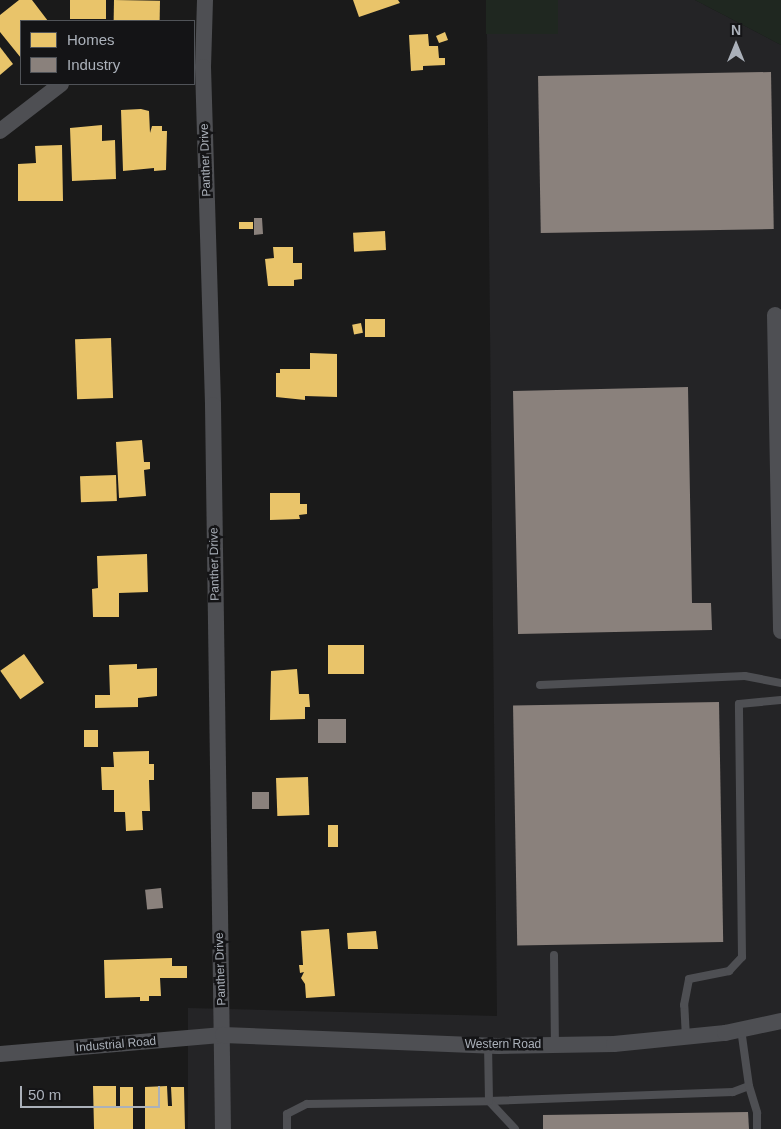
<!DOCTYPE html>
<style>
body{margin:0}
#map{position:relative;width:781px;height:1129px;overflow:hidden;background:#1a1a1a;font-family:Arial,sans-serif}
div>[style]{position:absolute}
.built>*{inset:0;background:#242426}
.green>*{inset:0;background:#1f2720;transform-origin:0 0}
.homes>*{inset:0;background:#e9c46a;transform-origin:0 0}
.industry>*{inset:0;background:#8a817c;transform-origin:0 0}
.lane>*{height:8px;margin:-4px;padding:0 4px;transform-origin:4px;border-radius:4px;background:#4e4f53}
.street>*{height:16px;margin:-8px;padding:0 8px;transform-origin:8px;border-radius:8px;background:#4e4f53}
span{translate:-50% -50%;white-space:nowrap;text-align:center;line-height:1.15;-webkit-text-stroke:5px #141416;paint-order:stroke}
.street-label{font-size:12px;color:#abb1ba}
.legend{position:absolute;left:20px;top:20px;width:175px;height:65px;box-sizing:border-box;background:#141416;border:1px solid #505358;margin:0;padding:6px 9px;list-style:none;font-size:15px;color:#abb1ba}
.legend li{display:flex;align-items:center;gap:10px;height:25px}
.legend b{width:25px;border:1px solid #505358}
.north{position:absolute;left:711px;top:20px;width:50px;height:50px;-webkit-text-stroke:4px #141416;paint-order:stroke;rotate:0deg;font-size:14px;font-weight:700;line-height:20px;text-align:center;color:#abb1ba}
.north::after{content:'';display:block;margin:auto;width:18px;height:22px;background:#abb1ba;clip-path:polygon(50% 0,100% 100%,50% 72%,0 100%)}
.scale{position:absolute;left:20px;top:1086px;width:140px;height:22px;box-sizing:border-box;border:2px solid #abb1ba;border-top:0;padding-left:6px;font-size:15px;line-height:18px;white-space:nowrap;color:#abb1ba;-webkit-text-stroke:4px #141416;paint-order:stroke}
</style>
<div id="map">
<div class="built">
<div style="clip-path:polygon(558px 0,695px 0,781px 45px,781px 1129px,188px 1129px,188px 1008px,497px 1016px,487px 34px,557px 32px)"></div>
</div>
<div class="green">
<div style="left:486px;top:0;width:72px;height:34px"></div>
<div style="clip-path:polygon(695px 0,781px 0,781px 45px,720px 13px)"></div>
</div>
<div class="homes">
<div style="clip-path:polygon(19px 0,32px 0,48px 21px,21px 21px,21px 58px,0 32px,0 15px)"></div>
<div style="left:70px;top:0;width:36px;height:19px"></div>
<div style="left:114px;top:0;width:46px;height:21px;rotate:1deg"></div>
<div style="clip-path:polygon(353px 0,398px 0,400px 3px,359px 17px)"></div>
<div style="clip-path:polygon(445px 32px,448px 40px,439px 43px,436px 36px)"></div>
<div style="clip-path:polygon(428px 34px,429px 46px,438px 46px,439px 58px,445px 58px,445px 65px,423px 66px,423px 70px,411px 71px,409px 35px)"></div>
<div style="clip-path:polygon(0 47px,13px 64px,0 75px)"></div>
<div style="clip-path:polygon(141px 109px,149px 111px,150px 133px,152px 126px,162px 126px,162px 131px,167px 131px,166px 170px,154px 171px,154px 168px,123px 171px,121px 110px)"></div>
<div style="clip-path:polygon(102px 125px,102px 141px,115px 140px,116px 179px,72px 181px,70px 128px)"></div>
<div style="clip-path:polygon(62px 145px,63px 201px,18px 201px,18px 164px,36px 163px,35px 146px)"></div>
<div style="left:253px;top:222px;width:7px;height:14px;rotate:90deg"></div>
<div style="left:385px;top:231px;width:19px;height:32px;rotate:87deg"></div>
<div style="clip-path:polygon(273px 247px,293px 247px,293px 263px,302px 263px,302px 279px,294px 280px,294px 286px,268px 286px,265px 259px,274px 258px)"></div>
<div style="left:365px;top:319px;width:20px;height:18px"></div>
<div style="left:361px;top:323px;width:10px;height:9px;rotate:79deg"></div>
<div style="left:111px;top:338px;width:60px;height:36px;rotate:88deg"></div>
<div style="clip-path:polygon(310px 353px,337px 354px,337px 397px,305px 396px,305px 400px,276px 397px,276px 373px,280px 373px,280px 369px,310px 369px)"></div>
<div style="clip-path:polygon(142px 440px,144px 462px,150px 462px,150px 469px,144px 470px,146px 496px,119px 498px,116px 442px)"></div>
<div style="left:116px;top:475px;width:26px;height:36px;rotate:88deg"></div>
<div style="clip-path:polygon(270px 493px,300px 493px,300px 504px,307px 504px,307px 514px,299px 515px,300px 519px,270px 520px)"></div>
<div style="clip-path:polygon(147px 554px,148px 592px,119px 593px,119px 617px,93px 617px,92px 589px,98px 588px,97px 556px)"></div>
<div style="left:328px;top:645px;width:36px;height:29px"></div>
<div style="left:24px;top:654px;width:35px;height:29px;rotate:55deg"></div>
<div style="clip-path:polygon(137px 664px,137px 669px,157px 668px,157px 696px,138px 698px,138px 707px,95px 708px,95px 695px,110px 695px,109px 665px)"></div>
<div style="clip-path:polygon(297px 669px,299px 694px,309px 694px,310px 707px,305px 707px,305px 719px,270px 720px,271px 671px)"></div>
<div style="left:84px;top:730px;width:14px;height:17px"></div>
<div style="clip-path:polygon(149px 751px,149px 764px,154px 764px,154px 780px,149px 780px,150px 811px,142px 811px,143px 830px,126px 831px,125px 812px,114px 812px,114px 790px,102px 790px,101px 767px,114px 767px,113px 752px)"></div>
<div style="left:308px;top:777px;width:38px;height:32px;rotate:88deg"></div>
<div style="left:328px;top:825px;width:10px;height:22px"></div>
<div style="clip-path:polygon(329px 929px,335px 996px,306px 998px,305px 984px,301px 978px,304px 972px,300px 973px,299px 965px,303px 965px,301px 931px)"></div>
<div style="clip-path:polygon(376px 931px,378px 949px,348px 949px,347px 933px)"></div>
<div style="clip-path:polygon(172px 958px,172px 966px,187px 966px,187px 978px,160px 978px,161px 996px,149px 996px,149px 1001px,140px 1001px,140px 997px,105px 998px,104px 960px)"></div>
<div style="clip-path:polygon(93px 1086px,116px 1086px,116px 1106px,120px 1106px,120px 1087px,133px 1087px,133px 1129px,94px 1129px)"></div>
<div style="clip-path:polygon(167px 1086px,168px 1106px,172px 1106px,171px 1087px,184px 1087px,185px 1129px,145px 1129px,145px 1087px)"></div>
</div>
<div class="industry">
<div style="left:771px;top:72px;width:157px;height:233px;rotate:89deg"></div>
<div style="clip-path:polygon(254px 218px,262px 218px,263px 234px,254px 235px)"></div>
<div style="clip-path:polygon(688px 387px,692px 603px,711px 603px,712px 630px,518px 634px,513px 391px)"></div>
<div style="left:719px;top:702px;width:240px;height:206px;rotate:89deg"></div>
<div style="left:318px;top:719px;width:28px;height:24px"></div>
<div style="left:269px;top:792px;width:17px;height:17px;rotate:90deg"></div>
<div style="left:161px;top:888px;width:20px;height:16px;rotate:84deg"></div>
<div style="clip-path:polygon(748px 1112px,749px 1129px,543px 1129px,543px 1115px)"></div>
</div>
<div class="lane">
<div style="left:540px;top:685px;width:205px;rotate:-2.5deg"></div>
<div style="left:745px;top:676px;width:37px;rotate:11deg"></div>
<div style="left:554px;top:955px;width:90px;rotate:89.4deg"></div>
<div style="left:686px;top:1038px;width:33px;rotate:-93deg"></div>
<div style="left:684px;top:1005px;width:26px;rotate:-79deg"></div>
<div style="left:689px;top:979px;width:41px;rotate:-11.3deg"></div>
<div style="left:729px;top:971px;width:19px;rotate:-47deg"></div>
<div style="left:742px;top:957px;width:253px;rotate:-90.7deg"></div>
<div style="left:739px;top:704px;width:42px;rotate:-5.4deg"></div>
<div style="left:749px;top:1086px;width:28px;rotate:73deg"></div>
<div style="left:757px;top:1113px;width:16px;rotate:90deg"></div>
<div style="left:489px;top:1101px;width:244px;rotate:-2.1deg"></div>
<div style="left:733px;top:1092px;width:17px;rotate:-21deg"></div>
<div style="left:749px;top:1086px;width:58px;rotate:-98deg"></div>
<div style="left:489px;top:1101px;width:38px;rotate:47deg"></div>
<div style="left:287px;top:1129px;width:15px;rotate:-90deg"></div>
<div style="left:287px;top:1114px;width:22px;rotate:-27deg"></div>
<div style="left:307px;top:1104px;width:182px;rotate:-0.9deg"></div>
<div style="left:489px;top:1101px;width:55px;rotate:-91deg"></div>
</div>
<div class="street">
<div style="left:205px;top:0;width:67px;rotate:91.7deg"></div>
<div style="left:203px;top:67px;width:338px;rotate:88.3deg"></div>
<div style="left:213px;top:405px;width:724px;rotate:89.21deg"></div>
<div style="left:0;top:131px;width:77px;rotate:-37.6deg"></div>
<div style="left:775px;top:315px;width:316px;rotate:88.9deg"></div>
<div style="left:0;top:1054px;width:224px;rotate:-4.9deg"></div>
<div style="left:223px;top:1035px;width:275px;rotate:2.3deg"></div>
<div style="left:498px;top:1046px;width:116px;rotate:-1deg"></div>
<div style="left:614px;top:1044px;width:112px;rotate:-5.7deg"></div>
<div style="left:725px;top:1033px;width:57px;rotate:-12.1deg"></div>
</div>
<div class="street-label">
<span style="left:206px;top:160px;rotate:-92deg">Panther Drive</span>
<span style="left:215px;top:564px;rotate:-91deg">Panther Drive</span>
<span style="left:221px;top:969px;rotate:-92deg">Panther Drive</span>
<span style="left:116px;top:1045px;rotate:-5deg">Industrial Road</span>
<span style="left:503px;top:1045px">Western Road</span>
</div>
<ul class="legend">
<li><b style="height:14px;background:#e9c46a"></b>Homes</li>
<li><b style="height:14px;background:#8a817c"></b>Industry</li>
</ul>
<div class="north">N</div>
<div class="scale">50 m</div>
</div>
